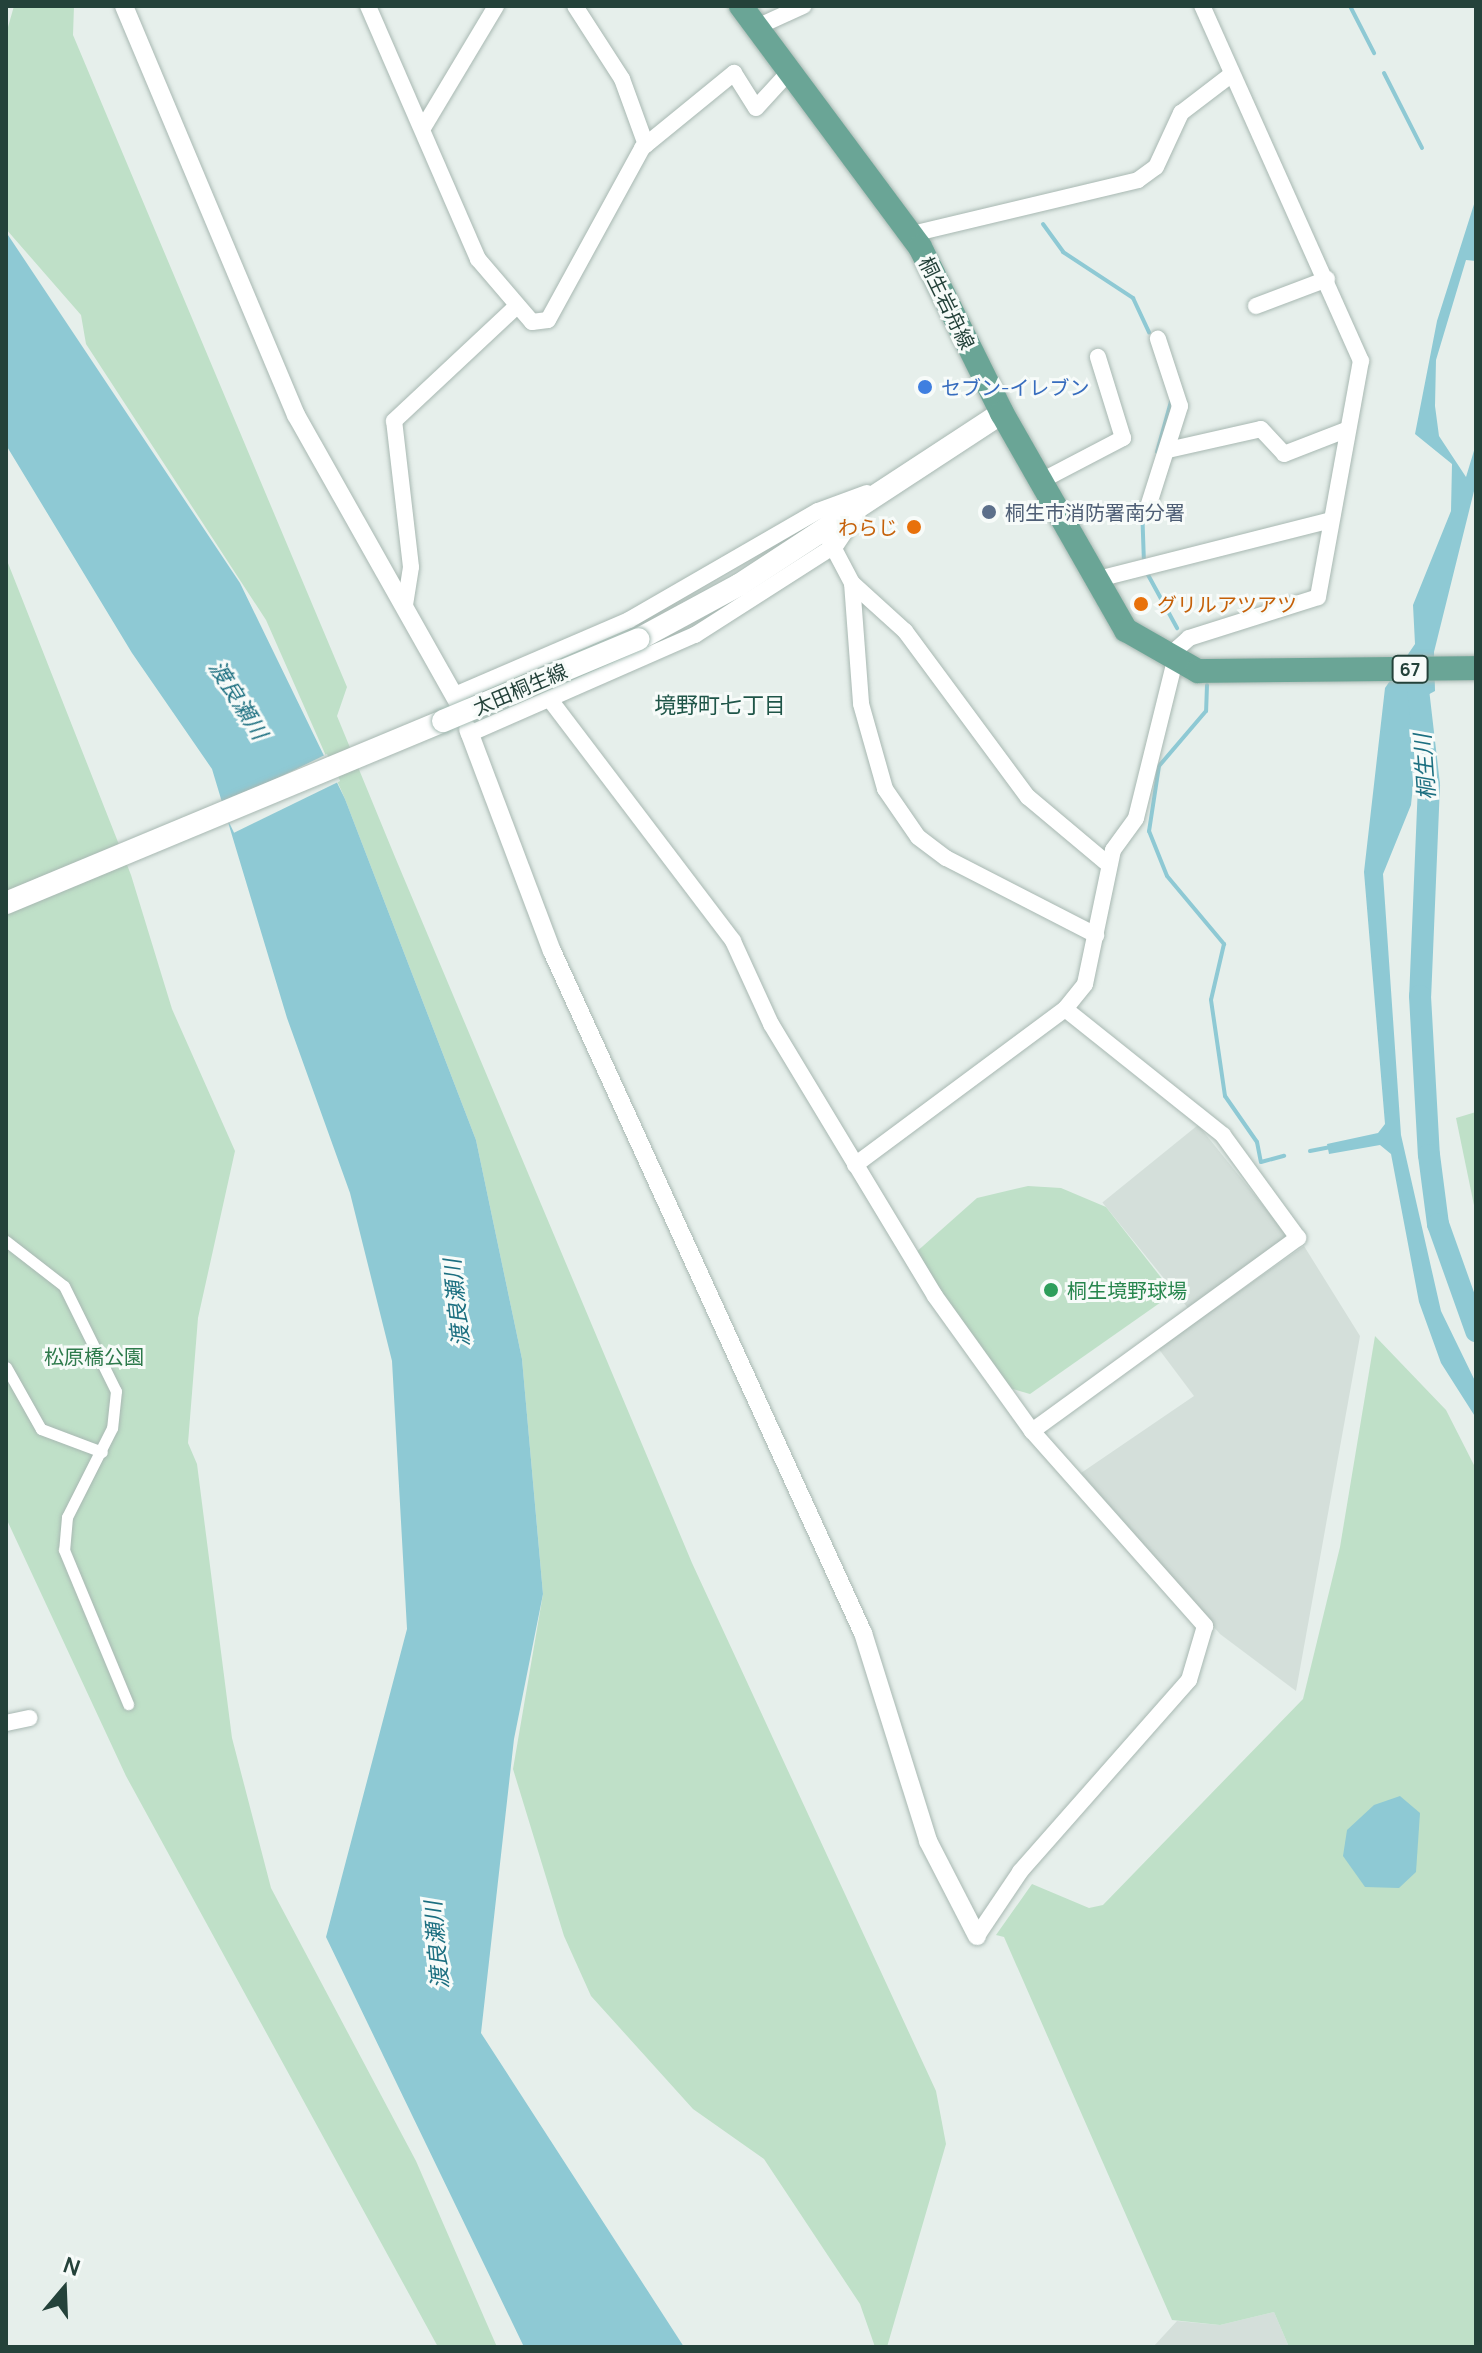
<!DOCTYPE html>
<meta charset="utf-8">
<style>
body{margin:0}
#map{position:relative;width:1482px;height:2353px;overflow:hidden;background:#e6efeb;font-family:Manrope,"Noto Sans JP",sans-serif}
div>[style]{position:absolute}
.built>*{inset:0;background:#d4dfda;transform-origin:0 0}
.green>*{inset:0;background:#bfe0c8}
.water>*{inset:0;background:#8ec9d4}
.pier>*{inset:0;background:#e6efeb;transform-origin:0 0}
.stream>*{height:4px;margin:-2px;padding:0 2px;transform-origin:2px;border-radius:2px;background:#8ec9d4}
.river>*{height:22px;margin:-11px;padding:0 11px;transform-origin:11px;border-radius:11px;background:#8ec9d4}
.roads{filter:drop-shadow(0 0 2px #a8b8b2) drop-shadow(0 0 2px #a8b8b2)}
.pedestrian>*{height:11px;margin:-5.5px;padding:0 5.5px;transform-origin:5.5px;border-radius:5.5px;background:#fff}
.minor>*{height:16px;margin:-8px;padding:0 8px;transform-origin:8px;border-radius:8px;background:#fff}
.tertiary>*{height:18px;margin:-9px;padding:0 9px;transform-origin:9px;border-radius:9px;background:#fff}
.secondary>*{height:22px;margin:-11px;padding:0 11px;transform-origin:11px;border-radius:11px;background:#fff}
.primary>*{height:24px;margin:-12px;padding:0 12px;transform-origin:12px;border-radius:12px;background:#6aa596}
.bridges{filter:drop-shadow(0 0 2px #a4bbb3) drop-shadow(0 0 2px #a4bbb3)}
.secondary-bridge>*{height:22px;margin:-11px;padding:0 11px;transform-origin:11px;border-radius:11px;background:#fff}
.dots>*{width:22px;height:22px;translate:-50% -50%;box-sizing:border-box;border:4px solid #f7fbf9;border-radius:50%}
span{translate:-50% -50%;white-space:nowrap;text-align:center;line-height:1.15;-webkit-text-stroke:6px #f7fbf9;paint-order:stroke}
.shield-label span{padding:2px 6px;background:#f7fbf9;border:2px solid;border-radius:6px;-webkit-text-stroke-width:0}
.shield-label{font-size:18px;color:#24423a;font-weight:700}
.street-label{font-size:20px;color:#24423a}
.shop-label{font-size:20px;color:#366cbe}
.left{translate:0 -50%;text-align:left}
.service-label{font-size:20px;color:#4e5e75}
.food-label{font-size:20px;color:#c56008}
.right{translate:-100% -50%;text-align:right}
.leisure-label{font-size:20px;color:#27864d}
.park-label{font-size:20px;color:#2d7a4b}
.water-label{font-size:22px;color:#1c6f80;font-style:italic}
.neighbourhood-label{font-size:22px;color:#1f5548}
.frame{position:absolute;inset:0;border:8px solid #24423a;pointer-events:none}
.north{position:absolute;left:24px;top:2249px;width:80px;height:80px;-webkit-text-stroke:6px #f7fbf9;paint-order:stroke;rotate:19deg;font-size:22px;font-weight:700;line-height:32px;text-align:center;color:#24423a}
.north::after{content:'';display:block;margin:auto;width:28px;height:36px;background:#24423a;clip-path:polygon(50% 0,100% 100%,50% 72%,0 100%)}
</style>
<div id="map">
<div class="built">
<div style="left:1198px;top:1125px;width:142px;height:123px;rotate:51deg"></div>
<div style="clip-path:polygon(1304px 1246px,1360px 1336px,1296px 1691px,1220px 1634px,1081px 1473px,1194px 1396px,1158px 1348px)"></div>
<div style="clip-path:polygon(1274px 2312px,1289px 2347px,1153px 2347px,1177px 2321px,1220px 2325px)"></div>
</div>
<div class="green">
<div style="clip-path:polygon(14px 6px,74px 6px,73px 35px,347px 687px,337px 716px,395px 857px,692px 1563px,936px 2091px,946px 2144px,887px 2347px,875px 2347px,860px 2304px,764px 2159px,693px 2109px,591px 1996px,564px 1936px,513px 1769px,543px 1594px,522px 1359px,476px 1140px,345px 799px,266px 620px,86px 344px,81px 315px,6px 229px,6px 34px)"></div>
<div style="clip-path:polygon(6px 558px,131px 875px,172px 1009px,235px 1151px,198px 1318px,188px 1443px,197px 1464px,232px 1738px,271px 1888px,416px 2161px,497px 2347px,438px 2347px,126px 1776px,6px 1518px)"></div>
<div style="clip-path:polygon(1476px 1112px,1476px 1215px,1456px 1118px)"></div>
<div style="clip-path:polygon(1028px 1186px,1061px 1188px,1106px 1207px,1163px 1280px,1164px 1300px,1030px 1394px,1009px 1388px,914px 1254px,977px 1198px)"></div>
<div style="clip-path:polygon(1375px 1336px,1446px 1410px,1476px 1469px,1476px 2347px,1289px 2347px,1274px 2312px,1220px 2325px,1172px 2320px,1004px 1937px,996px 1935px,1032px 1884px,1089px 1908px,1103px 1905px,1303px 1699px,1340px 1547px)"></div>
</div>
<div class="water">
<div style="clip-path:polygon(1476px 198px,1476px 261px,1466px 260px,1436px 360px,1435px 406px,1439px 436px,1466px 477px,1476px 444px,1476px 483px,1434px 652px,1435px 691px,1422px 698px,1411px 805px,1383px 874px,1401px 1135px,1441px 1311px,1476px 1383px,1476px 1418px,1441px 1363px,1419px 1302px,1391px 1154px,1380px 1145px,1329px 1154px,1327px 1144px,1378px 1133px,1385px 1124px,1364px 872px,1385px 688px,1415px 644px,1413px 605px,1451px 511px,1452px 464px,1415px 434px,1437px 321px)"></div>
<div style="clip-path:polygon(6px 232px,240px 583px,345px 799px,476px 1140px,522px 1359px,543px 1594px,514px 1739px,481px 2033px,684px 2347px,524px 2347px,326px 1937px,407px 1629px,392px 1361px,350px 1193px,287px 1018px,212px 769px,132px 653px,6px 445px)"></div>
<div style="clip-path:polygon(1400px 1796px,1420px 1813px,1416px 1872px,1399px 1888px,1365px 1887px,1343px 1856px,1347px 1830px,1374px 1805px)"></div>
</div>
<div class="pier">
<div style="left:327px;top:754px;width:30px;height:118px;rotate:64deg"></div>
</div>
<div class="stream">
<div style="left:1350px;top:6px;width:53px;rotate:62.9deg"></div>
<div style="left:1384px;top:73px;width:84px;rotate:63.1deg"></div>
<div style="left:1043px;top:224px;width:34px;rotate:54deg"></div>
<div style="left:1063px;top:252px;width:84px;rotate:33.3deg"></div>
<div style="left:1133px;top:298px;width:38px;rotate:65deg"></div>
<div style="left:1157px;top:452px;width:56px;rotate:-74.5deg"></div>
<div style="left:1142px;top:506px;width:58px;rotate:88deg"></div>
<div style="left:1147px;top:573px;width:63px;rotate:61.4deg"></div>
<div style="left:1207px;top:685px;width:26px;rotate:92deg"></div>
<div style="left:1206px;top:711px;width:72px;rotate:130.5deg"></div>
<div style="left:1159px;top:766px;width:66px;rotate:98.7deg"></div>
<div style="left:1149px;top:831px;width:48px;rotate:68.2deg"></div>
<div style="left:1167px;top:876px;width:89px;rotate:50deg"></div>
<div style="left:1224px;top:944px;width:57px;rotate:103.1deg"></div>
<div style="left:1211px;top:1000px;width:97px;rotate:81.7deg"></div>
<div style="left:1225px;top:1096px;width:56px;rotate:55.2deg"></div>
<div style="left:1257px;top:1142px;width:20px;rotate:79deg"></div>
<div style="left:1261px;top:1162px;width:24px;rotate:-15deg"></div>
<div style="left:1310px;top:1151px;width:21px;rotate:-11deg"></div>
</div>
<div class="river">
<div style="left:1417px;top:681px;width:105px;rotate:83.4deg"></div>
<div style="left:1429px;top:785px;width:211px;rotate:92.4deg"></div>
<div style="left:1420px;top:996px;width:159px;rotate:86.8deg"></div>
<div style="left:1429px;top:1155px;width:70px;rotate:82.6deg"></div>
<div style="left:1438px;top:1224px;width:114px;rotate:70.4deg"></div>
</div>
<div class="roads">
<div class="pedestrian">
<div style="left:6px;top:1241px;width:73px;rotate:37.8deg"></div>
<div style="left:64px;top:1286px;width:117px;rotate:63.7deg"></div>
<div style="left:116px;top:1391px;width:37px;rotate:96deg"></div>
<div style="left:112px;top:1428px;width:100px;rotate:116.8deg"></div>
<div style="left:67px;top:1517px;width:33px;rotate:95deg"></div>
<div style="left:64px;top:1550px;width:167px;rotate:67.4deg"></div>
<div style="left:6px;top:1367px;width:71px;rotate:60.6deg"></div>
<div style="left:41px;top:1429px;width:65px;rotate:20.7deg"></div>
</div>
<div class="minor">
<div style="left:368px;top:6px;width:276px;rotate:66.5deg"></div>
<div style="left:478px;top:259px;width:83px;rotate:49.4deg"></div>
<div style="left:532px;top:322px;width:16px;rotate:-7deg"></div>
<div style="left:548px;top:320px;width:196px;rotate:-61.3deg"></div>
<div style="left:642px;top:148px;width:119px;rotate:-39.2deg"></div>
<div style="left:734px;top:73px;width:41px;rotate:57.8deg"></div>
<div style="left:756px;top:108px;width:50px;rotate:-47.4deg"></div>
<div style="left:575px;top:6px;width:87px;rotate:57.2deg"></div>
<div style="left:622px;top:79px;width:70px;rotate:70deg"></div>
<div style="left:757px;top:27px;width:51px;rotate:-24.5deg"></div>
<div style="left:423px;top:128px;width:142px;rotate:-59.1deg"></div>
<div style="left:912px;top:234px;width:232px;rotate:-13.4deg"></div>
<div style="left:1138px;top:180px;width:22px;rotate:-36deg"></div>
<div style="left:1156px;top:167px;width:60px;rotate:-65.2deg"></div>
<div style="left:1181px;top:113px;width:64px;rotate:-37.4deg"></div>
<div style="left:1256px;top:306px;width:76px;rotate:-20.8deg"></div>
<div style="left:1168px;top:450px;width:95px;rotate:-12.7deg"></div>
<div style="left:1261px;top:429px;width:34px;rotate:47deg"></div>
<div style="left:1284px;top:454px;width:66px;rotate:-21.2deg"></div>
<div style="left:1039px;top:482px;width:95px;rotate:-27.6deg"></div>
<div style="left:1123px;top:438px;width:85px;rotate:-107.2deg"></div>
<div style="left:1148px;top:507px;width:106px;rotate:-72.4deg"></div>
<div style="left:1180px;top:406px;width:71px;rotate:-108.2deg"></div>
<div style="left:823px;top:528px;width:62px;rotate:62.2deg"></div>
<div style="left:852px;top:583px;width:121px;rotate:85.7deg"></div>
<div style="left:861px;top:704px;width:88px;rotate:74.2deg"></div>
<div style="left:885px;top:789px;width:58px;rotate:55.5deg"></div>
<div style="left:918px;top:837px;width:35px;rotate:37deg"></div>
<div style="left:946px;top:858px;width:169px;rotate:27.2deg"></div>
<div style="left:1094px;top:580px;width:241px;rotate:-14.2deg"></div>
<div style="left:852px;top:583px;width:72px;rotate:42.2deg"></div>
<div style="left:905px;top:631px;width:207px;rotate:53.5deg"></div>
<div style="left:1028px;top:797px;width:106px;rotate:40deg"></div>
<div style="left:405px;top:605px;width:38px;rotate:-81deg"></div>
<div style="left:411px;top:567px;width:147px;rotate:-96.6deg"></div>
<div style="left:394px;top:421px;width:167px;rotate:-43.1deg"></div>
<div style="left:455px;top:695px;width:189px;rotate:-23.3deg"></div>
<div style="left:629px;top:620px;width:218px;rotate:-30deg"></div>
<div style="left:818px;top:511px;width:52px;rotate:-20.2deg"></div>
<div style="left:551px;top:701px;width:301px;rotate:52.8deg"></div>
<div style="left:733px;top:941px;width:91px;rotate:65.4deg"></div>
<div style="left:771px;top:1024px;width:318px;rotate:58.9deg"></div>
<div style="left:935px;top:1296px;width:166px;rotate:54.3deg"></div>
<div style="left:1032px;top:1431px;width:261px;rotate:48.4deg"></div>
<div style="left:1205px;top:1626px;width:56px;rotate:106.5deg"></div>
<div style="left:1189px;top:1680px;width:256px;rotate:131.4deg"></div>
<div style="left:1020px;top:1872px;width:77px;rotate:123.9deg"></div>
<div style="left:469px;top:734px;width:247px;rotate:-23.7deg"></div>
<div style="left:695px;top:635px;width:167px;rotate:-32.6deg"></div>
<div style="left:836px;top:545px;width:43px;rotate:-56.3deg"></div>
<div style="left:855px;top:1165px;width:262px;rotate:-36.6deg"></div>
<div style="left:1065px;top:1009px;width:32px;rotate:-51deg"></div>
<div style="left:1085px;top:984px;width:137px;rotate:-78.2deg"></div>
<div style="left:1113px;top:850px;width:39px;rotate:-54deg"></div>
<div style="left:1136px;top:818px;width:175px;rotate:-76.1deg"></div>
<div style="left:1178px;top:648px;width:15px;rotate:-42deg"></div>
<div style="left:1189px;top:638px;width:135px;rotate:-17.6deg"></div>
<div style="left:1318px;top:597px;width:240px;rotate:-79.7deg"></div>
<div style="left:1361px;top:361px;width:389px;rotate:-114.1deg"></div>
<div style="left:1032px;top:1431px;width:329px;rotate:-36deg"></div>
<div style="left:1298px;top:1238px;width:127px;rotate:-126.1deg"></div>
<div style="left:1223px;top:1135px;width:202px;rotate:-141.4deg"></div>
<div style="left:6px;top:1723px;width:24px;rotate:-12deg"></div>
</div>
<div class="tertiary">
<div style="left:124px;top:6px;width:444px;rotate:67.2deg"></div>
<div style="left:296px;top:415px;width:328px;rotate:60.6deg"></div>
<div style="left:468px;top:729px;width:237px;rotate:69.3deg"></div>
<div style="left:552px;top:951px;width:750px;rotate:65.49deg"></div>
<div style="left:863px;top:1633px;width:218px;rotate:72.6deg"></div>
<div style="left:928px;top:1841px;width:107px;rotate:62.7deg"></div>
</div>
<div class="secondary">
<div style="left:639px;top:639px;width:114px;rotate:-28.4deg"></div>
<div style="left:739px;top:585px;width:314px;rotate:-33.2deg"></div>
<div style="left:6px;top:903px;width:473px;rotate:-22.6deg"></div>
</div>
<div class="primary">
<div style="left:741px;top:6px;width:300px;rotate:53.4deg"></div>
<div style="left:920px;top:247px;width:185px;rotate:63.7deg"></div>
<div style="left:1002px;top:413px;width:250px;rotate:60.3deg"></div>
<div style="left:1126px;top:630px;width:83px;rotate:29.7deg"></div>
<div style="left:1198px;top:671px;width:278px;rotate:-0.6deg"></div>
</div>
</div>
<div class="bridges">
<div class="secondary-bridge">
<div style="left:443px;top:721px;width:212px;rotate:-22.7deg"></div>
</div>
</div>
<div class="dots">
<div style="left:925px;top:387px;background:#3f7fe0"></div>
<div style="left:989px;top:512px;background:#5c6f8a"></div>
<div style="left:914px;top:527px;background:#e8710a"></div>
<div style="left:1141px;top:604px;background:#e8710a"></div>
<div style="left:1051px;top:1290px;background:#2e9e5b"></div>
</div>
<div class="shield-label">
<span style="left:1410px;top:669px">67</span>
</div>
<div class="street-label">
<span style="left:947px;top:303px;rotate:64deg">桐生岩舟線</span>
<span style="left:520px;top:689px;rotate:-23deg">太田桐生線</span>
</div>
<div class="shop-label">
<span class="left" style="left:941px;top:387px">セブン-イレブン</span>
</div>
<div class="service-label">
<span class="left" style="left:1005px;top:512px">桐生市消防署南分署</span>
</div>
<div class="food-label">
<span class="right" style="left:898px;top:527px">わらじ</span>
<span class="left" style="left:1157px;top:604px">グリルアツアツ</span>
</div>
<div class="leisure-label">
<span class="left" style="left:1067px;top:1290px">桐生境野球場</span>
</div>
<div class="park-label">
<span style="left:94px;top:1356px">松原橋公園</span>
</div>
<div class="water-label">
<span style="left:238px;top:700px;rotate:58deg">渡良瀬川</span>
<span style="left:1425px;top:767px;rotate:-94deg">桐生川</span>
<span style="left:457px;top:1303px;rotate:-96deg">渡良瀬川</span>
<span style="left:437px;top:1945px;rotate:-95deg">渡良瀬川</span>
</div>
<div class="neighbourhood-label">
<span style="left:720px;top:706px">境野町七丁目</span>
</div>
<div class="frame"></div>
<div class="north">N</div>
</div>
